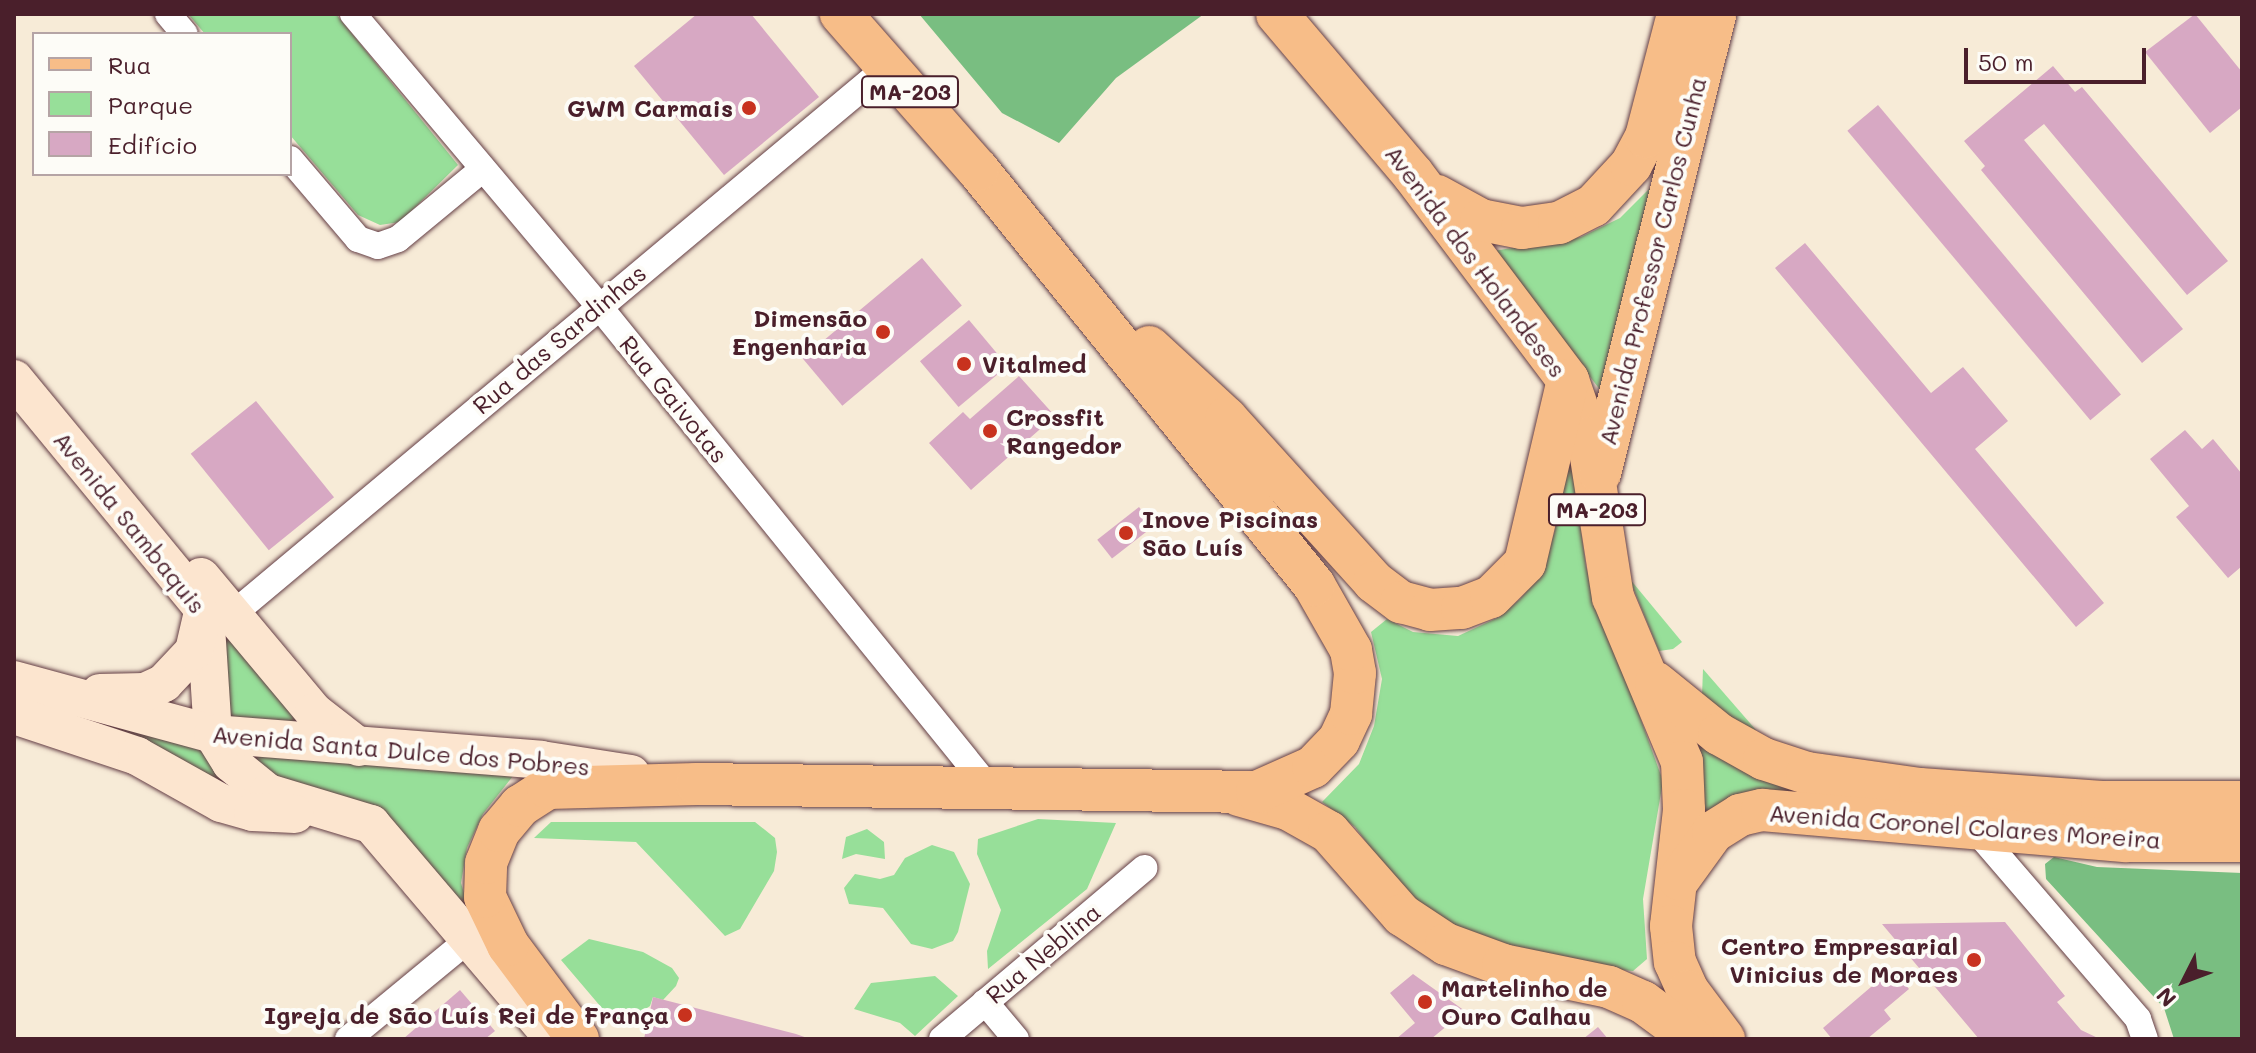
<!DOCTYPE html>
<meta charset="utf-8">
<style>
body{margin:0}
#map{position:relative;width:2256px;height:1053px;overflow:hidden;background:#f7ebd7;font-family:Mali,sans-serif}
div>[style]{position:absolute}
.green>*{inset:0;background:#97df99}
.forest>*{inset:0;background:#79be81}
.building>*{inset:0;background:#d7a8c3;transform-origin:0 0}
.roads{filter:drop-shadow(0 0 2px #643e45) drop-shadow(0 0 2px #643e45)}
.street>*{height:26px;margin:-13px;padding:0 13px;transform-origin:13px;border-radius:13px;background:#fff}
.secondary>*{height:38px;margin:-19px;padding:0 19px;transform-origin:19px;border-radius:19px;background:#fce5cf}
.primary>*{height:42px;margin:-21px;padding:0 21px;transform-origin:21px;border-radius:21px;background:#f7bd88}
.dots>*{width:22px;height:22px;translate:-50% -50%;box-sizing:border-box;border:4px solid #fdfcf7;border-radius:50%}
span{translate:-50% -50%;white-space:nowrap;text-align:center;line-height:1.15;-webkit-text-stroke:8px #fdfcf7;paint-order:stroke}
.shield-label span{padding:2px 6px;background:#fdfcf7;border:2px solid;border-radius:6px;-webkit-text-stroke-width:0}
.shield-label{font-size:22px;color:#4a1f2b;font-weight:700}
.poi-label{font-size:24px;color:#4a1f2b;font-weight:700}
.right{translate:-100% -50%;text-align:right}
.left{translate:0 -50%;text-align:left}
.street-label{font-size:24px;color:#4a1f2b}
.frame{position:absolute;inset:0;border:16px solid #4a1f2b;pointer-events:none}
.legend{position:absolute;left:32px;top:32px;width:260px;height:144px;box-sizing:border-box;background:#fdfcf7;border:2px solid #b5a4a5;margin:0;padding:10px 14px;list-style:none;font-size:24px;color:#4a1f2b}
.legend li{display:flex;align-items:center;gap:16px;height:40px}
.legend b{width:40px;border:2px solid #b5a4a5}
.north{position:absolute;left:2144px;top:941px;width:80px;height:80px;-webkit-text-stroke:6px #fdfcf7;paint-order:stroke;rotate:228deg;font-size:22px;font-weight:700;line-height:32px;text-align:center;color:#4a1f2b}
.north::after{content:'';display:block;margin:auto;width:28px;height:36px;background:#4a1f2b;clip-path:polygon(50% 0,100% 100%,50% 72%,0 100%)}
.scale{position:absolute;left:1964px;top:48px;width:182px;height:36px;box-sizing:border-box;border:4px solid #4a1f2b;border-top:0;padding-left:10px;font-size:24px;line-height:28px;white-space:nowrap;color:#4a1f2b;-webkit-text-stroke:6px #fdfcf7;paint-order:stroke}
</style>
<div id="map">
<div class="green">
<div style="clip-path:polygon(188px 14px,336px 14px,458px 165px,400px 222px,380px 225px,358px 215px,290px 135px,290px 34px,205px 34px)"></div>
<div style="clip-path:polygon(1659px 179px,1601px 391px,1493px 251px,1581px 237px,1620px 218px)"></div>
<div style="clip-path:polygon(1570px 450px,1586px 567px,1663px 781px,1643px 899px,1647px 959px,1633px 971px,1569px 965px,1423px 918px,1355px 827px,1322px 802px,1359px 764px,1374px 726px,1382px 679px,1371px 632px,1387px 619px,1413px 632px,1458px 636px,1499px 617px,1520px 599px,1532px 585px,1554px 534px)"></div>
<div style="clip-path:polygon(1629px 578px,1682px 642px,1673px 649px,1659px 651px)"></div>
<div style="clip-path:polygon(226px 634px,307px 724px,230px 725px,219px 656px)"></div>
<div style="clip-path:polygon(1703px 669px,1756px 730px,1746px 729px,1702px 696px)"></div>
<div style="clip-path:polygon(14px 701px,198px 745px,227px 785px)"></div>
<div style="clip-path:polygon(1690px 730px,1829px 797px,1750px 791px,1701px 824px)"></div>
<div style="clip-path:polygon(242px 754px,513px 776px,483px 814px,467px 848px,461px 883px,469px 910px,265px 779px)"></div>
<div style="clip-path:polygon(1038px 819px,1116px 823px,1087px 889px,988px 969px,987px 951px,1001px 910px,977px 854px,978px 839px)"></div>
<div style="clip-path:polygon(551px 822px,755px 822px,775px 838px,777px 852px,774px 871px,740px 929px,725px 936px,636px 842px,534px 838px)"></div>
<div style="clip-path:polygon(867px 829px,884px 842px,885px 859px,856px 854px,842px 859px,846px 837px)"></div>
<div style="clip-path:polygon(932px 845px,954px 852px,970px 884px,958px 932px,953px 941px,932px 949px,911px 944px,883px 908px,849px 904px,844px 888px,855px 874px,880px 879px,894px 875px,905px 858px)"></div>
<div style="clip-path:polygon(589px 939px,643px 952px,672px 968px,679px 978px,676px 986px,663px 1000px,653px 997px,650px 1006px,618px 1027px,561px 960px)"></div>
<div style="clip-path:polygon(935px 976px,958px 996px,915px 1036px,900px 1023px,854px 1009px,871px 983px)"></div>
</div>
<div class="forest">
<div style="clip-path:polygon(919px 14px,1204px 14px,1116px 78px,1059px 143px,1002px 113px)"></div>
<div style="clip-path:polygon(2054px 857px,2097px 867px,2242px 873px,2242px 1039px,2174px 1039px,2164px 1008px,2046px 879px,2045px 864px)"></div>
</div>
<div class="building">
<div style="clip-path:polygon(697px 14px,751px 14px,819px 97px,724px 175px,634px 66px)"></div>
<div style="clip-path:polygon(2195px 14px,2242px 72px,2242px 107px,2210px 133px,2145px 52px)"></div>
<div style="clip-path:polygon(2053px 66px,2075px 92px,2082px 87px,2228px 261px,2187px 295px,2044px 124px,2024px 140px,2183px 329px,2142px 363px,1981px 170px,1985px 166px,1964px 141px)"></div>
<div style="left:1878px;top:105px;width:378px;height:40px;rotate:50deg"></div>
<div style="clip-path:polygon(1805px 243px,1931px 393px,1963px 367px,2008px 421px,1975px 449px,2104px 603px,2076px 627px,1775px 268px)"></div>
<div style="left:922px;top:258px;width:62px;height:156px;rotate:50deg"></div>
<div style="left:969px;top:320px;width:60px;height:64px;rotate:50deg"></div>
<div style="clip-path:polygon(1019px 376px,1055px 416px,971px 490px,929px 443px,963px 412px,970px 419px)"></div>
<div style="left:256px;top:401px;width:124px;height:84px;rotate:51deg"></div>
<div style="clip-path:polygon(2185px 430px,2202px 449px,2213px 439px,2242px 474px,2242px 566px,2228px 578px,2176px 517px,2189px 506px,2150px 459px)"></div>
<div style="left:1139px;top:507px;width:24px;height:53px;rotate:52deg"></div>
<div style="clip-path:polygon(2005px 922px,2065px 996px,2057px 1002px,2081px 1030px,2100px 1039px,1979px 1039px,1882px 924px)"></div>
<div style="clip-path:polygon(1892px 969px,1909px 989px,1884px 1010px,1891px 1019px,1867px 1039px,1832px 1039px,1823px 1028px)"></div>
<div style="clip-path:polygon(1413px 974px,1465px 1011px,1431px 1039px,1396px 1039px,1415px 1023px,1390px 993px)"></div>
<div style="clip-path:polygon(460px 990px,495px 1031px,485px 1039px,403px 1039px)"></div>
<div style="clip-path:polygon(653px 997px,796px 1034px,810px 1039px,644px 1039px)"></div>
<div style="clip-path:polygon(1598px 1027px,1608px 1039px,1583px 1039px)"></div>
</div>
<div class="roads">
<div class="street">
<div style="left:168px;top:14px;width:26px;rotate:50deg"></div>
<div style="left:353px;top:14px;width:380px;rotate:49.9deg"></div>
<div style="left:598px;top:305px;width:623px;rotate:51deg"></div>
<div style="left:290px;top:159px;width:105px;rotate:49.6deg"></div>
<div style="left:358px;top:239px;width:21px;rotate:19deg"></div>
<div style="left:378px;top:246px;width:21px;rotate:-19deg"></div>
<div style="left:398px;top:239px;width:110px;rotate:-39.5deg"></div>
<div style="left:233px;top:614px;width:853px;rotate:-39.91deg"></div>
<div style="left:1973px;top:827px;width:253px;rotate:49.3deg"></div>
<div style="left:2138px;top:1019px;width:21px;rotate:71deg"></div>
<div style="left:985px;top:1002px;width:48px;rotate:50deg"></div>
<div style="left:348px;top:1039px;width:156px;rotate:-39.5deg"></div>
<div style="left:942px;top:1039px;width:265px;rotate:-40.2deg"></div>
</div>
<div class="secondary">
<div style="left:14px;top:379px;width:301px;rotate:50.5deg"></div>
<div style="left:205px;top:611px;width:123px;rotate:86.3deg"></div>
<div style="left:213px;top:734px;width:34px;rotate:58deg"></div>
<div style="left:231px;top:763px;width:48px;rotate:39deg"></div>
<div style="left:268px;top:793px;width:108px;rotate:16.8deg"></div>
<div style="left:371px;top:824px;width:282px;rotate:49.6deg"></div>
<div style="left:201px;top:577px;width:176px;rotate:50.1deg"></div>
<div style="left:314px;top:712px;width:57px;rotate:37.9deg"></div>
<div style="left:14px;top:680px;width:206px;rotate:15.2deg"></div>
<div style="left:213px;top:734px;width:329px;rotate:4.5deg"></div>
<div style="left:541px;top:760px;width:91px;rotate:8.8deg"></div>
<div style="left:100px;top:693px;width:45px;rotate:-1.3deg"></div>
<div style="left:145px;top:692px;width:21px;rotate:-25deg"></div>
<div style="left:164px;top:683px;width:44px;rotate:-46.8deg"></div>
<div style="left:194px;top:651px;width:36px;rotate:-77deg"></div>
<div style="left:14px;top:715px;width:130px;rotate:18.4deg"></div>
<div style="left:137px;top:756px;width:96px;rotate:29.2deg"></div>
<div style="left:221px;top:803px;width:33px;rotate:16deg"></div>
<div style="left:253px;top:812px;width:42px;rotate:2.7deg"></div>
</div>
<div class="primary">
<div style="left:1277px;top:14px;width:209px;rotate:49.7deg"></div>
<div style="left:1412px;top:173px;width:259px;rotate:53deg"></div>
<div style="left:1568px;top:380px;width:61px;rotate:71deg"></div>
<div style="left:1588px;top:438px;width:161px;rotate:81.1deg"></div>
<div style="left:1613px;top:597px;width:179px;rotate:67.3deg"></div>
<div style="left:1682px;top:762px;width:48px;rotate:87.6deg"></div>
<div style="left:1684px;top:810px;width:117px;rotate:96.4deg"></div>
<div style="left:1671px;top:926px;width:36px;rotate:84deg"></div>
<div style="left:1675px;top:962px;width:32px;rotate:66deg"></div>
<div style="left:1688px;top:991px;width:60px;rotate:53.1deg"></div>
<div style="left:1437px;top:196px;width:50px;rotate:28.6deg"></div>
<div style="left:1481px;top:220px;width:42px;rotate:11deg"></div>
<div style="left:1522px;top:228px;width:37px;rotate:-8deg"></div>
<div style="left:1559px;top:223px;width:38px;rotate:-27deg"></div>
<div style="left:1593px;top:206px;width:56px;rotate:-47.2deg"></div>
<div style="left:1631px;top:165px;width:32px;rotate:-62deg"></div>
<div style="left:1646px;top:137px;width:127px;rotate:-75.4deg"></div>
<div style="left:1149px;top:347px;width:105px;rotate:42.7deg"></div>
<div style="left:1226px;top:418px;width:221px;rotate:47.9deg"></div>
<div style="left:1374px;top:582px;width:34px;rotate:37deg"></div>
<div style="left:1401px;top:602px;width:30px;rotate:15deg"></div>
<div style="left:1430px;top:610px;width:32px;rotate:-4deg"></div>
<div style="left:1462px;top:608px;width:31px;rotate:-21deg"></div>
<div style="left:1491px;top:597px;width:48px;rotate:-45deg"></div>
<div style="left:1525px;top:563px;width:188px;rotate:-76.8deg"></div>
<div style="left:1600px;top:473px;width:473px;rotate:-75.9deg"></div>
<div style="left:1656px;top:683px;width:81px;rotate:39deg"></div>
<div style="left:1719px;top:734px;width:51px;rotate:29.1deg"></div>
<div style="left:1764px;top:759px;width:45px;rotate:18deg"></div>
<div style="left:1807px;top:773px;width:114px;rotate:8.1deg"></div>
<div style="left:1920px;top:789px;width:182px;rotate:4.1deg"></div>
<div style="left:2102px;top:802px;width:140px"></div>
<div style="left:1239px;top:795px;width:51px;rotate:15.9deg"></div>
<div style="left:1288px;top:809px;width:47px;rotate:29.3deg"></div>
<div style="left:1329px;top:832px;width:111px;rotate:48.7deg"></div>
<div style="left:1402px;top:915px;width:53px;rotate:33.4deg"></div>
<div style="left:1446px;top:944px;width:61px;rotate:20.2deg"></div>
<div style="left:1503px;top:965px;width:108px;rotate:11.7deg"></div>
<div style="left:1609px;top:987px;width:37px;rotate:24deg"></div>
<div style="left:1643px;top:1002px;width:62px;rotate:36.5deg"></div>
<div style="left:1679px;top:879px;width:58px;rotate:-54.1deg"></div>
<div style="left:1713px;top:832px;width:32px;rotate:-32deg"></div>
<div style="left:1740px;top:815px;width:23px;rotate:-13deg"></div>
<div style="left:1762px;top:810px;width:366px;rotate:4.9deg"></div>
<div style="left:2127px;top:841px;width:115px"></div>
<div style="left:578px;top:1039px;width:117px;rotate:-126.7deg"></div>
<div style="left:508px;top:945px;width:53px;rotate:-115.6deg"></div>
<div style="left:485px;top:897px;width:34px;rotate:-88deg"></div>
<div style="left:486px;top:863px;width:35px;rotate:-68deg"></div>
<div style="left:499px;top:831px;width:33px;rotate:-50deg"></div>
<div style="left:520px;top:806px;width:33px;rotate:-33deg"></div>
<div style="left:548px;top:788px;width:149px;rotate:-1.5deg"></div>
<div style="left:697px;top:784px;width:560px;rotate:0.82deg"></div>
<div style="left:1257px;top:792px;width:61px;rotate:-24.1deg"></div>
<div style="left:1313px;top:767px;width:37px;rotate:-46deg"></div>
<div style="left:1339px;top:740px;width:29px;rotate:-65deg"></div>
<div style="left:1351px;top:714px;width:41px;rotate:-84.4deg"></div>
<div style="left:1355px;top:673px;width:23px;rotate:-100deg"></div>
<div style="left:1351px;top:650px;width:75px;rotate:-119.6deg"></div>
<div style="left:1314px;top:585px;width:534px;rotate:-128.99deg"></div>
<div style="left:978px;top:170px;width:208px;rotate:-131.3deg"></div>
</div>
</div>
<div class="dots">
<div style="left:749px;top:108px;background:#c8321e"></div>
<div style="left:883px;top:332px;background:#c8321e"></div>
<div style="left:964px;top:364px;background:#c8321e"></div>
<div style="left:990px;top:431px;background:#c8321e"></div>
<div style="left:1126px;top:533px;background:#c8321e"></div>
<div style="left:1974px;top:960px;background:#c8321e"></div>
<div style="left:1425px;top:1002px;background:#c8321e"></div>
<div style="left:685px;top:1015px;background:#c8321e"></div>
</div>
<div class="shield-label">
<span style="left:910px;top:92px">MA-203</span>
<span style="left:1597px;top:510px">MA-203</span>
</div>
<div class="poi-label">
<span class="right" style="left:733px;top:108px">GWM Carmais</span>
<span class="right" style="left:867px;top:332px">Dimensão<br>Engenharia</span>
<span class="left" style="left:982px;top:364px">Vitalmed</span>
<span class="left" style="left:1006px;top:431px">Crossfit<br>Rangedor</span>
<span class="left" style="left:1142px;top:533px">Inove Piscinas<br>São Luís</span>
<span class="right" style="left:1958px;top:960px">Centro Empresarial<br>Vinicius de Moraes</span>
<span class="left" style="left:1441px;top:1002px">Martelinho de<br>Ouro Calhau</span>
<span class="right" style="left:669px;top:1015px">Igreja de São Luís Rei de França</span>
</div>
<div class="street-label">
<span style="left:1476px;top:261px;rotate:53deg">Avenida dos Holandeses</span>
<span style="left:1652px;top:261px;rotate:-76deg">Avenida Professor Carlos Cunha</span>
<span style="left:559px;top:339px;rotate:-40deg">Rua das Sardinhas</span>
<span style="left:674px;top:399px;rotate:51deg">Rua Gaivotas</span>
<span style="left:130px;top:522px;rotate:51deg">Avenida Sambaquis</span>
<span style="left:401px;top:750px;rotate:5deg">Avenida Santa Dulce dos Pobres</span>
<span style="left:1965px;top:826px;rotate:4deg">Avenida Coronel Colares Moreira</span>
<span style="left:1043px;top:953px;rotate:-40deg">Rua Neblina</span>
</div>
<div class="frame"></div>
<ul class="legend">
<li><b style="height:10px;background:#f7bd88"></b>Rua</li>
<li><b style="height:22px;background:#97df99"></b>Parque</li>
<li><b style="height:22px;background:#d7a8c3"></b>Edifício</li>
</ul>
<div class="north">N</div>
<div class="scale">50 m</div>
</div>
